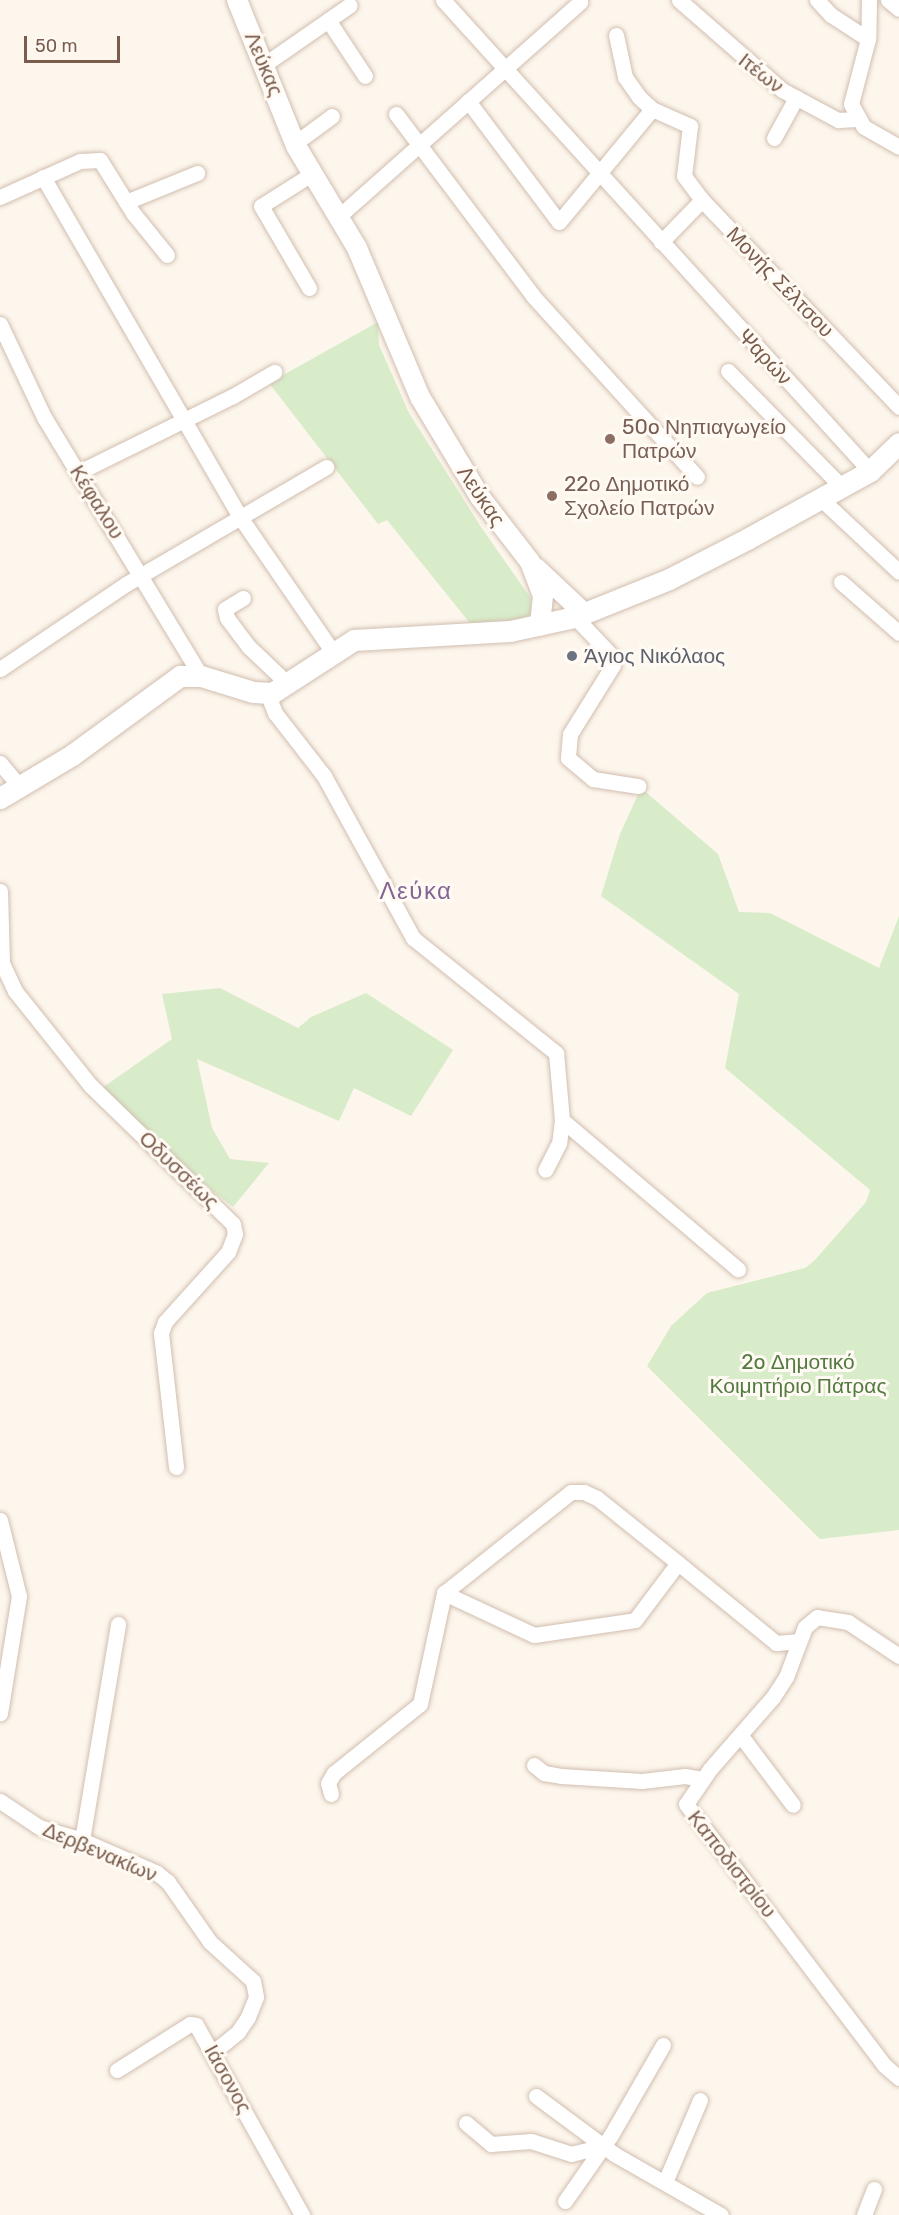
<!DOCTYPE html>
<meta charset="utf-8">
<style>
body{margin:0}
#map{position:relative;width:899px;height:2215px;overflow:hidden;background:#fdf6ec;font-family:Rubik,sans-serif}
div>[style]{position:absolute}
.green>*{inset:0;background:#d8ecc9}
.roads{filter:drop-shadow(0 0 2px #d1beb0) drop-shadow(0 0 2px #d1beb0)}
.minor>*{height:15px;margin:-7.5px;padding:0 7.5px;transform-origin:7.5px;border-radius:7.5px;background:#fff}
.tertiary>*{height:20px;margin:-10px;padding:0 10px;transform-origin:10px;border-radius:10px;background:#fff}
.secondary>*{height:21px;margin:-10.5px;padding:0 10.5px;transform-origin:10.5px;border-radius:10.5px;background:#fff}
.dots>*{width:16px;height:16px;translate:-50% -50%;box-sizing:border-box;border:3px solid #fffaf3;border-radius:50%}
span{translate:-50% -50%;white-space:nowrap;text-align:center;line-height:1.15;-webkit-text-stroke:6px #fffaf3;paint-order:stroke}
.street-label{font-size:21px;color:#7a5c4d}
.education-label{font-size:21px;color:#785e54}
.left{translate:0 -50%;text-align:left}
.worship-label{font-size:21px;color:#5b616d}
.park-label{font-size:21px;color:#537a41}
.quarter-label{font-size:24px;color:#846695;letter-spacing:1.5px}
.scale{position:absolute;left:24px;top:36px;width:96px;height:27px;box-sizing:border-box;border:3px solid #7a5c4d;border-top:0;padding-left:8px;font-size:18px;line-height:21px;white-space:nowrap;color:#7a5c4d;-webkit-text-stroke:4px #fffaf3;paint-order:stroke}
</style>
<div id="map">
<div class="green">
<div style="clip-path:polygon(378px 322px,379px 345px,409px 413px,481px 527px,530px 597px,532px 611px,526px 619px,473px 627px,387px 520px,378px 524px,269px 383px)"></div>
<div style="clip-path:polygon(641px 788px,718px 854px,739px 912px,770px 913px,879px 968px,899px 916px,899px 1530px,820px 1539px,647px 1366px,671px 1326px,707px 1293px,805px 1268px,814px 1261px,866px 1202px,870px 1190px,725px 1068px,739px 994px,601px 896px,620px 834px)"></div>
<div style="clip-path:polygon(220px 988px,298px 1028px,311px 1017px,366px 993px,453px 1050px,411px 1116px,354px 1088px,339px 1121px,197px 1059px,212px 1128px,230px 1159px,269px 1163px,233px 1207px,160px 1149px,102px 1088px,172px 1039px,162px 994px)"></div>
</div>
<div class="roads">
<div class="minor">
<div style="left:443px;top:0;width:636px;rotate:47.81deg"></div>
<div style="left:679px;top:0;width:137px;rotate:41.1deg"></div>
<div style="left:782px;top:90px;width:64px;rotate:28.2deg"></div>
<div style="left:838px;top:120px;width:19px;rotate:-3deg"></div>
<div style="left:817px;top:0;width:21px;rotate:47deg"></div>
<div style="left:831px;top:15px;width:44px;rotate:33deg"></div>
<div style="left:869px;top:0;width:39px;rotate:91deg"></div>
<div style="left:868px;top:39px;width:67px;rotate:104.7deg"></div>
<div style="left:851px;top:104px;width:26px;rotate:61deg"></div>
<div style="left:864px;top:127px;width:40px;rotate:29.7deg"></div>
<div style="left:888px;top:0;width:14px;rotate:39deg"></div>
<div style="left:328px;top:20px;width:67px;rotate:56.5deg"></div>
<div style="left:616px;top:35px;width:43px;rotate:77.9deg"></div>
<div style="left:625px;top:77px;width:24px;rotate:55deg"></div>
<div style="left:639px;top:97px;width:18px;rotate:43deg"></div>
<div style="left:652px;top:109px;width:42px;rotate:24.1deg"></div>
<div style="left:690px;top:126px;width:50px;rotate:96.8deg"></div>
<div style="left:684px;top:176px;width:30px;rotate:53deg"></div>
<div style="left:265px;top:64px;width:103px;rotate:-34.8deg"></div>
<div style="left:468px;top:101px;width:151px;rotate:53.1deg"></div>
<div style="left:559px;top:222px;width:146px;rotate:-50.5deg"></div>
<div style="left:396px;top:114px;width:228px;rotate:53deg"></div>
<div style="left:533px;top:296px;width:244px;rotate:47.8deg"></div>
<div style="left:774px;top:138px;width:46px;rotate:-61.2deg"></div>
<div style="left:294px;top:144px;width:47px;rotate:-36.4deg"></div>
<div style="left:43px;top:177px;width:393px;rotate:59.9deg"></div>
<div style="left:240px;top:517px;width:163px;rotate:55.5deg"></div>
<div style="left:0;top:197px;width:88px;rotate:-24.2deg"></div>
<div style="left:80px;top:161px;width:20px;rotate:-3deg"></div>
<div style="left:100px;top:160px;width:62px;rotate:58.1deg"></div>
<div style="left:133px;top:213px;width:54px;rotate:51deg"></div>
<div style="left:126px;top:202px;width:77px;rotate:-22.2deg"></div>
<div style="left:338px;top:217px;width:324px;rotate:-41.6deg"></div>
<div style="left:661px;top:242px;width:59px;rotate:-45.7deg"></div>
<div style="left:702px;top:200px;width:286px;rotate:46.4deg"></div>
<div style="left:309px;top:288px;width:95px;rotate:-120.3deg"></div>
<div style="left:261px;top:206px;width:58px;rotate:-32.3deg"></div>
<div style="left:0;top:324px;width:103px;rotate:64.7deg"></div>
<div style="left:44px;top:417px;width:303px;rotate:58.8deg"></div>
<div style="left:728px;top:371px;width:163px;rotate:45.5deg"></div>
<div style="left:79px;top:472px;width:172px;rotate:-26.3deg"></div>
<div style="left:233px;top:396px;width:48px;rotate:-30.3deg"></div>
<div style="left:820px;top:498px;width:108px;rotate:43.1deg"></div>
<div style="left:841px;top:582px;width:77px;rotate:41.3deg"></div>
<div style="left:243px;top:598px;width:21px;rotate:149deg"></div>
<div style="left:225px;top:609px;width:9px;rotate:77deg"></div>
<div style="left:227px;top:618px;width:36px;rotate:53deg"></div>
<div style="left:249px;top:647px;width:55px;rotate:43.5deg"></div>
<div style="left:575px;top:617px;width:55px;rotate:46.5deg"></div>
<div style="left:613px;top:657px;width:8px;rotate:90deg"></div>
<div style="left:613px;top:665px;width:81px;rotate:121.9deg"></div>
<div style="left:570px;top:734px;width:24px;rotate:95deg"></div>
<div style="left:568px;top:758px;width:33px;rotate:40deg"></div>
<div style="left:593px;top:779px;width:46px;rotate:8.8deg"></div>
<div style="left:0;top:669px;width:152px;rotate:-34deg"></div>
<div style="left:126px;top:584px;width:232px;rotate:-30.3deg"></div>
<div style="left:267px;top:693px;width:22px;rotate:68deg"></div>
<div style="left:275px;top:713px;width:80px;rotate:52.1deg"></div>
<div style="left:324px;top:776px;width:185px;rotate:61.2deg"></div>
<div style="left:413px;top:938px;width:184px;rotate:38.8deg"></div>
<div style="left:556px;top:1053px;width:67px;rotate:84.9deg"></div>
<div style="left:562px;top:1120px;width:23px;rotate:97deg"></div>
<div style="left:559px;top:1143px;width:30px;rotate:117deg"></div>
<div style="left:0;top:763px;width:31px;rotate:50deg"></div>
<div style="left:0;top:891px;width:72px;rotate:88.4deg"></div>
<div style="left:2px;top:963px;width:31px;rotate:65deg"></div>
<div style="left:15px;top:991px;width:120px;rotate:51.4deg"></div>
<div style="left:90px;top:1085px;width:199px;rotate:44.2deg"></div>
<div style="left:233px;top:1224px;width:10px;rotate:79deg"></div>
<div style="left:235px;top:1234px;width:19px;rotate:111deg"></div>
<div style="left:228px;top:1252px;width:94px;rotate:132deg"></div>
<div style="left:165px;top:1322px;width:12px;rotate:110deg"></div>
<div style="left:161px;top:1333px;width:135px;rotate:83.6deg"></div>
<div style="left:562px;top:1120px;width:231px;rotate:40.3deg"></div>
<div style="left:0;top:1520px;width:78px;rotate:76deg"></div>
<div style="left:19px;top:1596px;width:119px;rotate:99.2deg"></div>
<div style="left:444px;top:1593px;width:162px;rotate:-38.5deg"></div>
<div style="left:571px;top:1492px;width:13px"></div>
<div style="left:584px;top:1492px;width:14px;rotate:25deg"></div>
<div style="left:597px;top:1498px;width:104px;rotate:38.7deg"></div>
<div style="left:899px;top:1656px;width:61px;rotate:-146.3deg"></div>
<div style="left:848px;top:1622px;width:31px;rotate:-171deg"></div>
<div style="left:817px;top:1617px;width:16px;rotate:140deg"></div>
<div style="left:805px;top:1627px;width:53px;rotate:110.8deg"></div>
<div style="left:786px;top:1677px;width:24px;rotate:123deg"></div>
<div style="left:773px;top:1697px;width:96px;rotate:131.2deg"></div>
<div style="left:710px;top:1769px;width:42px;rotate:124.4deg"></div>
<div style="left:686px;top:1804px;width:328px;rotate:52.8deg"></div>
<div style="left:884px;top:2065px;width:20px;rotate:41deg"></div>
<div style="left:741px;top:1736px;width:86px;rotate:53deg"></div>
<div style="left:534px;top:1765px;width:13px;rotate:39deg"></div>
<div style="left:544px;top:1773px;width:17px;rotate:10deg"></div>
<div style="left:561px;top:1776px;width:81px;rotate:3.5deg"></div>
<div style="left:642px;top:1781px;width:43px;rotate:-6.6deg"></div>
<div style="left:685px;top:1776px;width:17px;rotate:10deg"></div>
<div style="left:331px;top:1794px;width:11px;rotate:-105deg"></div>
<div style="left:328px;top:1783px;width:12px;rotate:-59deg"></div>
<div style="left:334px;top:1773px;width:110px;rotate:-38.7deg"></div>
<div style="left:420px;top:1704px;width:114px;rotate:-77.8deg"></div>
<div style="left:444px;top:1593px;width:99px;rotate:25deg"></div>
<div style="left:534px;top:1635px;width:102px;rotate:-8.4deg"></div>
<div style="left:635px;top:1620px;width:71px;rotate:-53deg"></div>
<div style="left:678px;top:1563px;width:127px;rotate:39.2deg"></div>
<div style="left:776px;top:1643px;width:21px;rotate:-5deg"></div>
<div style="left:0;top:1801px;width:47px;rotate:33.7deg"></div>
<div style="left:39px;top:1827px;width:45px;rotate:16.8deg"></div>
<div style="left:82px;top:1840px;width:82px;rotate:23.7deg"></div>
<div style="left:157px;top:1873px;width:14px;rotate:39deg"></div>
<div style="left:168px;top:1882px;width:73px;rotate:55deg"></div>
<div style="left:210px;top:1942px;width:58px;rotate:42.2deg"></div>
<div style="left:253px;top:1981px;width:16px;rotate:79deg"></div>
<div style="left:256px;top:1997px;width:22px;rotate:112deg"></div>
<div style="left:248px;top:2017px;width:18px;rotate:124deg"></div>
<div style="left:238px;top:2032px;width:32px;rotate:141deg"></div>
<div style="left:82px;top:1840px;width:219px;rotate:-80.5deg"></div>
<div style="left:117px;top:2070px;width:86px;rotate:-32.2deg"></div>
<div style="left:190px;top:2024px;width:6px;rotate:9deg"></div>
<div style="left:196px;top:2025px;width:218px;rotate:60.8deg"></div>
<div style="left:536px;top:2096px;width:97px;rotate:36.6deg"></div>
<div style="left:614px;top:2154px;width:123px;rotate:29.7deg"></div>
<div style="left:466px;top:2123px;width:33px;rotate:40deg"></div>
<div style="left:491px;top:2144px;width:40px;rotate:-4.3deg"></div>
<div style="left:531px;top:2141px;width:42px;rotate:18deg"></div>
<div style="left:571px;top:2154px;width:34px;rotate:-14deg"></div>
<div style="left:665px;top:2182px;width:89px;rotate:-66.9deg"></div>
<div style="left:565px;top:2201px;width:80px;rotate:-55.1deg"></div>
<div style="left:611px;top:2135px;width:104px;rotate:-60deg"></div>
<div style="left:864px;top:2215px;width:28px;rotate:-69deg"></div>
</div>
<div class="tertiary">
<div style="left:237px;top:0;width:157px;rotate:68deg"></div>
<div style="left:296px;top:146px;width:119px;rotate:59.1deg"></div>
<div style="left:357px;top:248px;width:162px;rotate:67.1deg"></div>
<div style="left:420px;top:397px;width:117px;rotate:59deg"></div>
<div style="left:480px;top:497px;width:82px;rotate:52.4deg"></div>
<div style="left:530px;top:562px;width:36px;rotate:69deg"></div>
<div style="left:543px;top:596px;width:30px;rotate:96deg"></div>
<div style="left:536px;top:568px;width:66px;rotate:43.2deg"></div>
</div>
<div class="secondary">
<div style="left:0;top:798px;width:84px;rotate:-30.8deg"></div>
<div style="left:72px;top:755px;width:134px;rotate:-36.2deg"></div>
<div style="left:180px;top:676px;width:21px"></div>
<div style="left:201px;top:676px;width:54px;rotate:17.1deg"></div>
<div style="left:253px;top:692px;width:19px;rotate:3deg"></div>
<div style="left:272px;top:693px;width:98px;rotate:-32.9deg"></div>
<div style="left:354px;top:640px;width:156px;rotate:-3.3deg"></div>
<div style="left:510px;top:631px;width:66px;rotate:-12.2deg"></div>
<div style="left:575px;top:617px;width:101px;rotate:-22deg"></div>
<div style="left:669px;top:579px;width:88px;rotate:-27.1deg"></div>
<div style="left:747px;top:539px;width:141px;rotate:-28.9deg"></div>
<div style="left:870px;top:471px;width:40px;rotate:-44deg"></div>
</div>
</div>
<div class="dots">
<div style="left:610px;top:439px;background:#8d6e63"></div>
<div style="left:552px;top:496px;background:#8d6e63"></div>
<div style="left:572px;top:656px;background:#6b7280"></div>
</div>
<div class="street-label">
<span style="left:264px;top:64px;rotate:67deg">Λεύκας</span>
<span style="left:761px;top:73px;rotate:38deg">Ιτέων</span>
<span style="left:780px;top:282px;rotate:46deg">Μονής Σέλτσου</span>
<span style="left:765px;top:357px;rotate:47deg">Ψαρών</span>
<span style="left:481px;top:496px;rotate:56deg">Λεύκας</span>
<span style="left:97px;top:502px;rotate:58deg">Κέφαλου</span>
<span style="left:179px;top:1170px;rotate:44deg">Οδυσσέως</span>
<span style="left:100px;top:1852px;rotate:23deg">Δερβενακίων</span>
<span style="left:732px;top:1864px;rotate:52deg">Καποδιστρίου</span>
<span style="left:228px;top:2079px;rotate:61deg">Ιάσονος</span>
</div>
<div class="education-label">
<span class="left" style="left:622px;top:439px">50o Νηπιαγωγείο<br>Πατρών</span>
<span class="left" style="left:564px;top:496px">22ο Δημοτικό<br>Σχολείο Πατρών</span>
</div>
<div class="worship-label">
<span class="left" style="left:584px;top:656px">Άγιος Νικόλαος</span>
</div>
<div class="park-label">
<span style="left:798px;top:1374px">2o Δημοτικό<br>Κοιμητήριο Πάτρας</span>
</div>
<div class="quarter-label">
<span style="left:416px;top:892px">Λεύκα</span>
</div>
<div class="scale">50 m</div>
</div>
